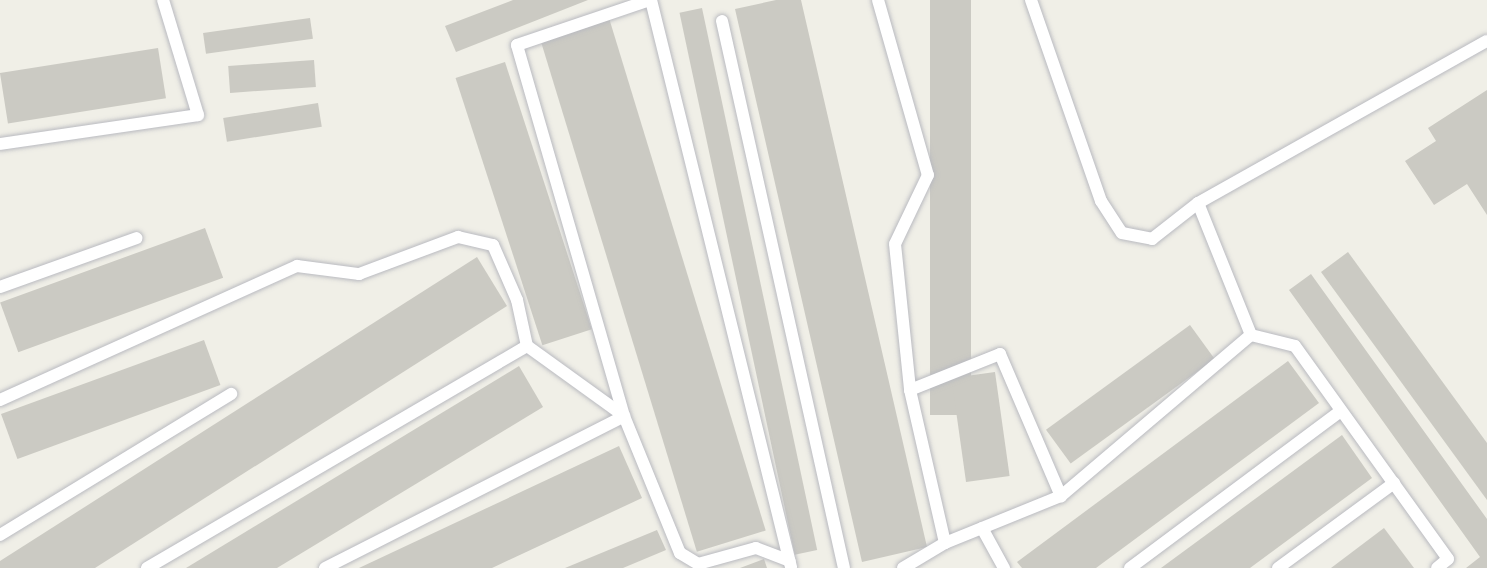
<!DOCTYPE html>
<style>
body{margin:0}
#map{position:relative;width:1487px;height:568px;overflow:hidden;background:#f0efe7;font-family:"Fira Sans Condensed",sans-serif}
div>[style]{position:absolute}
.building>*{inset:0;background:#cbcac3;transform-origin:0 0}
.roads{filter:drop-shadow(0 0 2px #b9bac0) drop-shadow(0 0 2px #b9bac0)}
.lane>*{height:12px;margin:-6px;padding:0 6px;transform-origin:6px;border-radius:6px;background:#fff}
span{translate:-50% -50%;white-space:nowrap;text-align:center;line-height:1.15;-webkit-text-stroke:5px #fff;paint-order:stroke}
</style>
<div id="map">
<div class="building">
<div style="clip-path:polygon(513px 0,588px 0,456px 52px,445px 26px)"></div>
<div style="clip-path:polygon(776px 0,801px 0,927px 547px,862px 562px,735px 9px)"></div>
<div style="left:930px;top:0;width:41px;height:415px"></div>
<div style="left:702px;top:8px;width:554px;height:23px;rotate:78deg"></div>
<div style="left:310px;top:18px;width:21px;height:108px;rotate:82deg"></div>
<div style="left:609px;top:18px;width:536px;height:72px;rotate:73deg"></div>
<div style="left:158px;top:48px;width:51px;height:160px;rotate:81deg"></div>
<div style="left:314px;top:60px;width:27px;height:86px;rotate:86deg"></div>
<div style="left:505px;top:62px;width:281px;height:52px;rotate:72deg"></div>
<div style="clip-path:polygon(1487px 90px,1487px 215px,1467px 184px,1434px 205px,1405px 161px,1436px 141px,1428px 128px)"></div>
<div style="left:318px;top:103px;width:24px;height:96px;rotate:81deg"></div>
<div style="left:205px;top:228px;width:53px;height:218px;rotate:70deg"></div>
<div style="clip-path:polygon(1348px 252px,1487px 443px,1487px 500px,1321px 272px)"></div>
<div style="clip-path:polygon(477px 257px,507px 306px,95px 568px,0 568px,0 561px)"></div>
<div style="clip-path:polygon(1311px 274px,1487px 519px,1487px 568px,1466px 568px,1480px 557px,1289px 290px)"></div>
<div style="left:1190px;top:325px;width:42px;height:178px;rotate:54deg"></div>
<div style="left:204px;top:340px;width:48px;height:216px;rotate:70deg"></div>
<div style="clip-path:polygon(1288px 361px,1319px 403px,1096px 568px,1022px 568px,1017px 562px)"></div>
<div style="clip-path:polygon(519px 366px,543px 407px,277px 568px,186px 568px)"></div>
<div style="left:995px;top:372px;width:105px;height:44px;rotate:82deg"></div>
<div style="clip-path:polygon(1342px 435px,1372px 478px,1250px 568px,1161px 568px)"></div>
<div style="clip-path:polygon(619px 446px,642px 498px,492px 568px,359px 568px)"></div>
<div style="clip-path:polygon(1384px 528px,1414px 568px,1331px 568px)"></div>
<div style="clip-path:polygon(657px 530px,666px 550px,623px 568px,565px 568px)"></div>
<div style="clip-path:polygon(764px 559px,767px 568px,740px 568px)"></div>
</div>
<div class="roads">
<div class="lane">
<div style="left:651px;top:0;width:584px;rotate:76.13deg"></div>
<div style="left:878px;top:0;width:182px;rotate:74.1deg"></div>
<div style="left:928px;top:175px;width:76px;rotate:115.6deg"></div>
<div style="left:895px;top:244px;width:147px;rotate:84.1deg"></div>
<div style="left:910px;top:390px;width:157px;rotate:77.1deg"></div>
<div style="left:1031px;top:0;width:213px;rotate:70.8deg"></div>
<div style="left:1101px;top:201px;width:38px;rotate:57deg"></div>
<div style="left:1122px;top:233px;width:31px;rotate:11deg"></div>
<div style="left:1152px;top:239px;width:58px;rotate:-38deg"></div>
<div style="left:1198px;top:203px;width:331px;rotate:-29.3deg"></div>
<div style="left:722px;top:21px;width:560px;rotate:77.43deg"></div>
<div style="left:0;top:144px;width:200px;rotate:-8.3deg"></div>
<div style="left:198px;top:115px;width:120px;rotate:-106.9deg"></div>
<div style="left:1198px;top:203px;width:142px;rotate:68.1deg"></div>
<div style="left:0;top:287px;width:145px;rotate:-19.7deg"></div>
<div style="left:1251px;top:335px;width:45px;rotate:14deg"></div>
<div style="left:1295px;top:346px;width:262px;rotate:54.3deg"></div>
<div style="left:1448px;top:559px;width:14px;rotate:141deg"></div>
<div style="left:910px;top:390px;width:97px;rotate:-21.8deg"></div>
<div style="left:1000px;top:354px;width:155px;rotate:66.8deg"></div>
<div style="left:0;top:400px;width:326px;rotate:-24.3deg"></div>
<div style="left:297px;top:266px;width:63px;rotate:7.4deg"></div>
<div style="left:359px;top:274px;width:106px;rotate:-20.5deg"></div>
<div style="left:458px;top:237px;width:36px;rotate:13deg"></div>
<div style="left:493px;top:245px;width:60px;rotate:66.4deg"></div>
<div style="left:517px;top:300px;width:47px;rotate:77.7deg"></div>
<div style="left:527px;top:346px;width:120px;rotate:35.8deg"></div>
<div style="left:624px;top:416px;width:148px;rotate:67.8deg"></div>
<div style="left:680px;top:553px;width:21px;rotate:31deg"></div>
<div style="left:698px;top:564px;width:60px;rotate:-15.4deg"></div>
<div style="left:756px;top:548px;width:36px;rotate:21deg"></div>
<div style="left:982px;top:528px;width:46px;rotate:61.2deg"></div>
<div style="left:0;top:535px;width:271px;rotate:-31.4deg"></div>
<div style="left:147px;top:568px;width:440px;rotate:-30.3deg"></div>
<div style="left:325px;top:568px;width:335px;rotate:-26.9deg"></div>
<div style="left:624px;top:416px;width:386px;rotate:-106.1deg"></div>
<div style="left:517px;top:45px;width:140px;rotate:-18.7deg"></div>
<div style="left:903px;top:568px;width:49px;rotate:-30.8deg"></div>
<div style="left:945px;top:543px;width:125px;rotate:-22.1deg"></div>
<div style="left:1061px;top:496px;width:249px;rotate:-40.3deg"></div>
<div style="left:1130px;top:568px;width:263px;rotate:-36.7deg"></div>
<div style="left:1278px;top:568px;width:144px;rotate:-36.2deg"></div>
</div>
</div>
</div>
